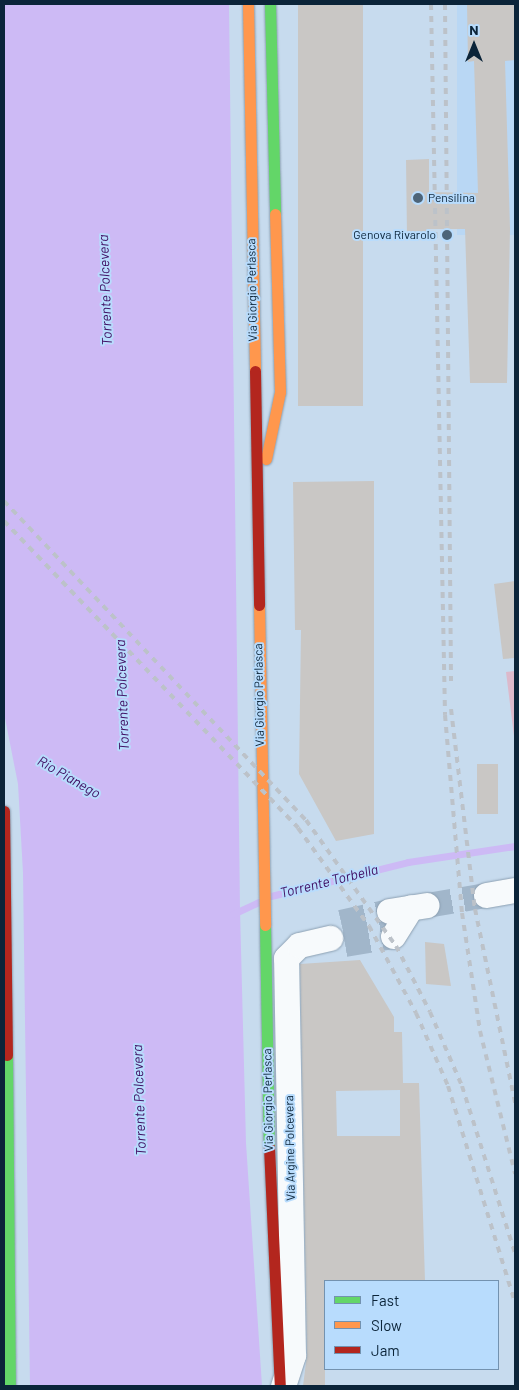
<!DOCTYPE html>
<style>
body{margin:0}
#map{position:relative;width:519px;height:1390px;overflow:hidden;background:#c7dbee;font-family:Barlow,sans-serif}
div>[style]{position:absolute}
.built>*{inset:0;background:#b9d7f4;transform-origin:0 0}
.green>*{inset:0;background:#dcb9cb}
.water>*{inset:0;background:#cdbaf5}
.stream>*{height:7px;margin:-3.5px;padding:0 3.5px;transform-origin:3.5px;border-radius:3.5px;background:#cdbaf5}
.building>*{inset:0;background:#c9c7c5;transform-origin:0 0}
.street-tunnel>*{height:25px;margin-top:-12.5px;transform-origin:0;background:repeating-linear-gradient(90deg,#a1b6ca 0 25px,transparent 0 37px)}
.roads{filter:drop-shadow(0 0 1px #8ca0b2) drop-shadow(0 0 1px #8ca0b2)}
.street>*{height:25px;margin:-12.5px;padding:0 12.5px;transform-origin:12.5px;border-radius:12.5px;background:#f7fafc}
.fast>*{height:11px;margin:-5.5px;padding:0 5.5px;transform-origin:5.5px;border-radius:5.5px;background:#63d668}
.slow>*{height:11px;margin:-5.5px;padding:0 5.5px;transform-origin:5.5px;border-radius:5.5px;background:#ff974d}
.jam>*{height:11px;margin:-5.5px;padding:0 5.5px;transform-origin:5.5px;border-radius:5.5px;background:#b3261e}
.rail>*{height:4px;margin-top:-2px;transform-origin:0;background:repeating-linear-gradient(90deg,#bcc2c9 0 6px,transparent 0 12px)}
.dots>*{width:14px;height:14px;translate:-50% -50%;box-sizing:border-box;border:2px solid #b8dcfd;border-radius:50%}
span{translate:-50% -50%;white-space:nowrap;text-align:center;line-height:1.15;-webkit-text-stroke:4px #b8dcfd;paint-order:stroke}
.poi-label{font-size:12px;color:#0b2439}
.left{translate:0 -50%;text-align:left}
.right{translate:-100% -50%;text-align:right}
.street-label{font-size:12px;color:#0b2439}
.water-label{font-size:14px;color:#3f0d61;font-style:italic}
.frame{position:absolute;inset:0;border:5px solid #0b2439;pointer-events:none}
.legend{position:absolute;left:324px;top:1280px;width:175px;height:90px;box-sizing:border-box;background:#b8dcfd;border:1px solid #7392af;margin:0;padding:6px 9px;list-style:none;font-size:15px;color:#0b2439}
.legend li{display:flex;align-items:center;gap:10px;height:25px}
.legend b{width:25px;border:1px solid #7392af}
.north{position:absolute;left:449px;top:20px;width:50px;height:50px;-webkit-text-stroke:4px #b8dcfd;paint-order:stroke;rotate:0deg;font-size:14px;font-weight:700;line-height:20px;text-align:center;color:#0b2439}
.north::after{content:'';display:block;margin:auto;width:18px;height:22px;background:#0b2439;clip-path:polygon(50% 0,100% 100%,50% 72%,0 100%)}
</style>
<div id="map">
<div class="built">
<div style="left:457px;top:4px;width:58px;height:231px"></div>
</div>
<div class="green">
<div style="clip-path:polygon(515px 671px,515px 744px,506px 672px)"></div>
</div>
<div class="water">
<div style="clip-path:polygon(5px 4px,229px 4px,240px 910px,246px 1143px,262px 1386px,30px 1386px,23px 873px,18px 784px,4px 713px)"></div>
</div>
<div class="stream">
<div style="left:271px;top:896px;width:141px;rotate:-13.9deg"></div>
<div style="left:408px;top:862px;width:108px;rotate:-8.5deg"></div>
<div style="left:233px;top:914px;width:29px;rotate:-25deg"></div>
</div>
<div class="building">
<div style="left:298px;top:4px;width:65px;height:402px"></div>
<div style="clip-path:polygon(467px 4px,515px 4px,515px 60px,505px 61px,510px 229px,507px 383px,470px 383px,465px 229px,429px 229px,429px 237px,407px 236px,406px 160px,429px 159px,429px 192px,478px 193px,474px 61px,468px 62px)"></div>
<div style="clip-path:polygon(374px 481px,374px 834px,336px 841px,299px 774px,301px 630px,295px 630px,293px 482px)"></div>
<div style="clip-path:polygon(515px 581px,515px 658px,503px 659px,494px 584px)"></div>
<div style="left:477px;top:764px;width:21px;height:50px"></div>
<div style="clip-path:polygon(425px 942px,444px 944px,451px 986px,426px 984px)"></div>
<div style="clip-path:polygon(evenodd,360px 960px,394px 1017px,394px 1032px,402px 1032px,403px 1083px,419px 1083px,425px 1281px,325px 1281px,325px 1386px,303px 1386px,307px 1355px,300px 964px,360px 960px,400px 1090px,400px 1136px,337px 1136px,336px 1091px,400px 1090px)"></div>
</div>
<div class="street-tunnel">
<div style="left:427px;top:905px;width:60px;rotate:-9.6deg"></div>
<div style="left:341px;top:922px;width:49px;rotate:-12.9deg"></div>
<div style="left:345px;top:944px;width:49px;rotate:-9.5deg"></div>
</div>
<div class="roads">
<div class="street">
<div style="left:486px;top:895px;width:29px;rotate:-10deg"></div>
<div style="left:389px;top:911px;width:38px;rotate:-9deg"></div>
<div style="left:393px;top:936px;width:34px;rotate:-58deg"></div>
<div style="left:283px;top:1386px;width:33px;rotate:-72deg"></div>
<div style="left:293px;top:1355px;width:397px;rotate:-91deg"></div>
<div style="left:286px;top:958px;width:18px;rotate:-45deg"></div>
<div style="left:299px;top:945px;width:32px;rotate:-13deg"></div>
</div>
<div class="fast">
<div style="left:270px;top:4px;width:210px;rotate:88.6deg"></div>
<div style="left:265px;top:925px;width:222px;rotate:89deg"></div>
<div style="left:7px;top:1055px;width:331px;rotate:89.5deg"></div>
</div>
<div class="slow">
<div style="left:248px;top:4px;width:367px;rotate:88.9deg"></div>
<div style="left:266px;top:459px;width:68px;rotate:-78.2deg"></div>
<div style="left:280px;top:392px;width:178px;rotate:-91.6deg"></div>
<div style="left:259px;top:605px;width:320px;rotate:88.9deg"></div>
</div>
<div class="jam">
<div style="left:255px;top:371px;width:234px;rotate:89deg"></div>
<div style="left:4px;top:811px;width:244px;rotate:89.3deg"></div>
<div style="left:269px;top:1147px;width:239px;rotate:87.4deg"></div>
</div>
</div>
<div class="rail">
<div style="left:431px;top:4px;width:711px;rotate:88.87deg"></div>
<div style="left:445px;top:715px;width:199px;rotate:85.1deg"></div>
<div style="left:462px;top:913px;width:119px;rotate:81.3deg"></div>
<div style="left:480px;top:1031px;width:147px;rotate:76.2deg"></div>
<div style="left:445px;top:4px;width:677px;rotate:89.49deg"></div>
<div style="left:4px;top:501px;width:439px;rotate:46.6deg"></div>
<div style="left:306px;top:820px;width:155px;rotate:54.5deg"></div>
<div style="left:396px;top:946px;width:74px;rotate:62.7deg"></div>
<div style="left:430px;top:1012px;width:81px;rotate:66.6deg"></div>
<div style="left:462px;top:1086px;width:175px;rotate:72.4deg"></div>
<div style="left:4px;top:521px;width:425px;rotate:46.2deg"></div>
<div style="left:298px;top:828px;width:121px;rotate:54.1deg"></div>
<div style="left:369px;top:926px;width:99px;rotate:61.6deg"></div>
<div style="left:416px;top:1013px;width:80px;rotate:66.3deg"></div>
<div style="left:448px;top:1086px;width:227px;rotate:72.8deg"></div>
<div style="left:451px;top:709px;width:201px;rotate:83.2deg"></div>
<div style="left:475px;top:909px;width:198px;rotate:78.3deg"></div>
</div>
<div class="dots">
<div style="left:418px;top:198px;background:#4d6478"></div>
<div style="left:447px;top:235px;background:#4d6478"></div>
</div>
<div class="poi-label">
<span class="left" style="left:428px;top:198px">Pensilina</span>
<span class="right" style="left:436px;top:235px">Genova Rivarolo</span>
</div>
<div class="street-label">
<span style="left:252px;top:290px;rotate:-91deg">Via Giorgio Perlasca</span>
<span style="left:259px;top:695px;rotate:-91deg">Via Giorgio Perlasca</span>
<span style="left:268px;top:1100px;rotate:-91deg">Via Giorgio Perlasca</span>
<span style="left:290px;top:1148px;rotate:-91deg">Via Argine Polcevera</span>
</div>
<div class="water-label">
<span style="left:105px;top:290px;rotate:-92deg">Torrente Polcevera</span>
<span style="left:122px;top:695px;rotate:-92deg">Torrente Polcevera</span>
<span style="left:69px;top:777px;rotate:30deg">Rio Pianego</span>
<span style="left:329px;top:881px;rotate:-14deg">Torrente Torbella</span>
<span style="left:139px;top:1100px;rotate:-92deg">Torrente Polcevera</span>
</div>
<div class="frame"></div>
<ul class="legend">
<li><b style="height:6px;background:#63d668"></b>Fast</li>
<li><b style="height:6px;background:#ff974d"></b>Slow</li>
<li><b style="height:6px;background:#b3261e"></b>Jam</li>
</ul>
<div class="north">N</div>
</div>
